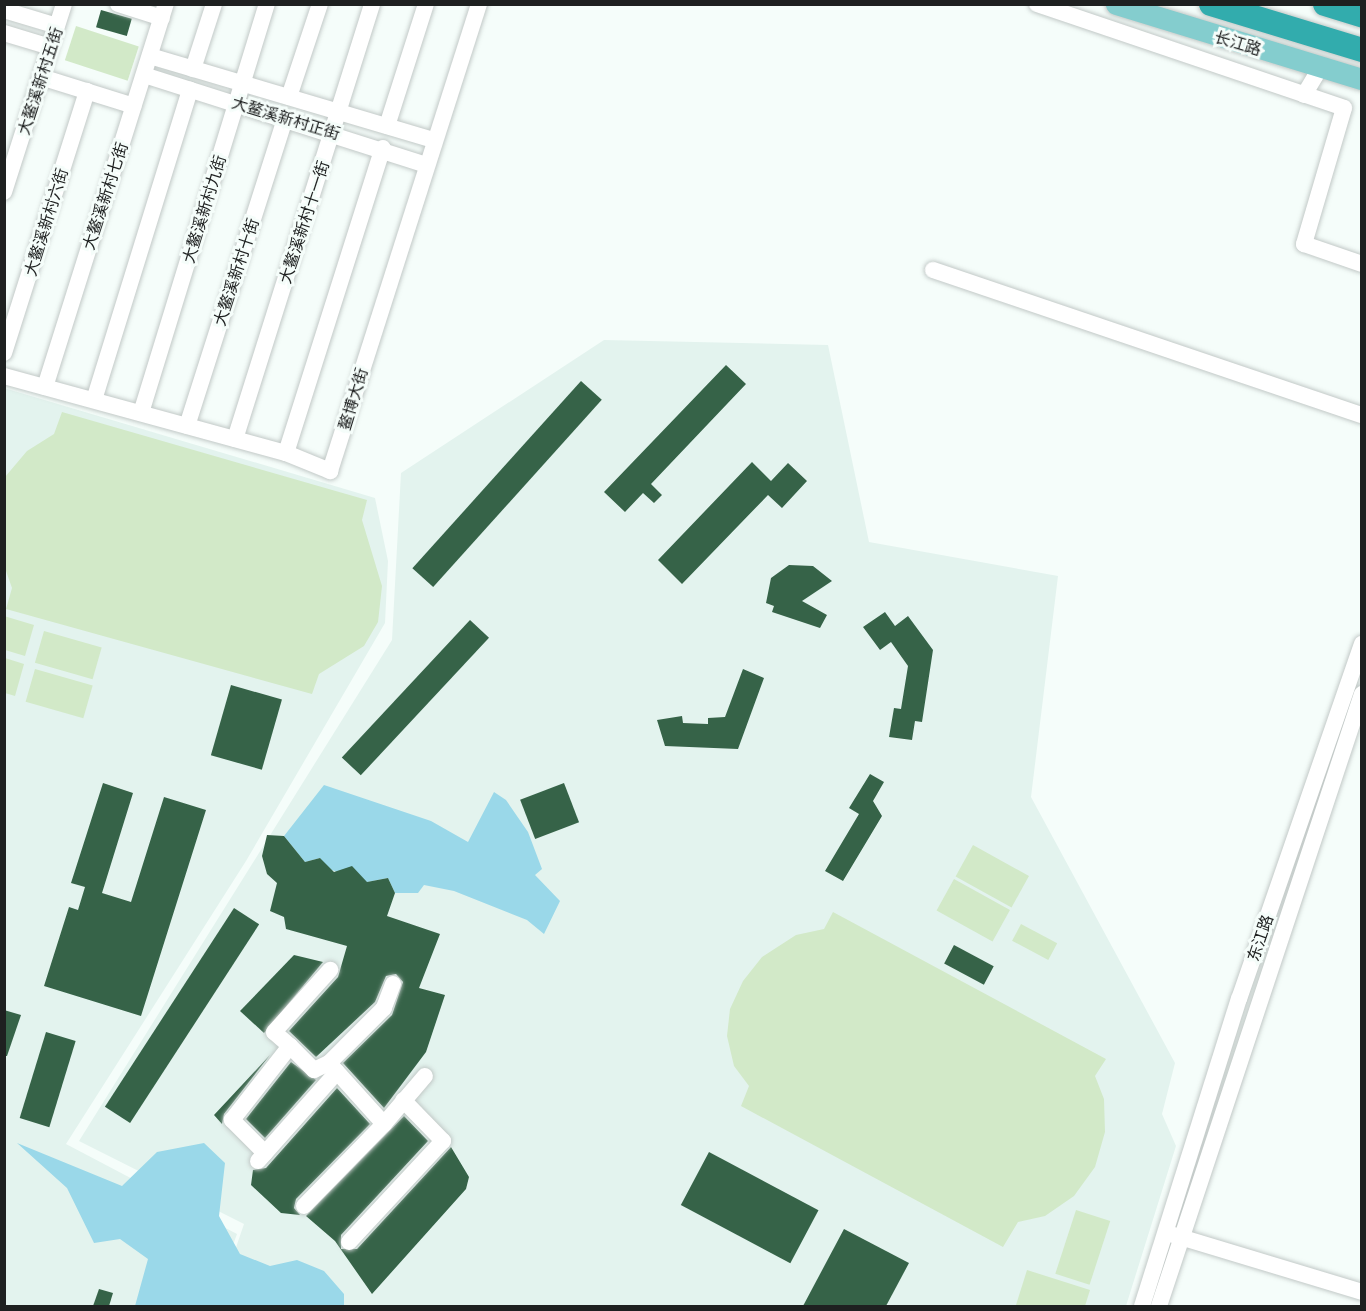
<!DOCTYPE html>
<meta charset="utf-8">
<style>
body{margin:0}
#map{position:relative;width:1366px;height:1311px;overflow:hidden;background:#f5fdfa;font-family:"Titillium Web","Noto Sans SC",sans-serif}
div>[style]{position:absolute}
.built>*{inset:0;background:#e3f3ee}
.green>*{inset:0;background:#d2e9c8;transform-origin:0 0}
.water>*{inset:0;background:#9ad8e9}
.building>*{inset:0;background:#366348;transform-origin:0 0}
.roads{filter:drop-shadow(0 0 2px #c2c9c7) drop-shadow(0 0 2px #c2c9c7)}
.minor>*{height:16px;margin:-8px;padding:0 8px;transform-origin:8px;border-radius:8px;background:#fff}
.major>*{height:21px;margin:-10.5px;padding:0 10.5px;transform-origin:10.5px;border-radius:10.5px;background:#84cdce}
.highway>*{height:24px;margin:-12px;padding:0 12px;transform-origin:12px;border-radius:12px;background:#32acad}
span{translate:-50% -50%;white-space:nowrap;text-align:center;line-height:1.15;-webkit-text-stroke:6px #f5fdfa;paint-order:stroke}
.street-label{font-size:16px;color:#1e2020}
.frame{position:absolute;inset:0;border:6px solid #1e2020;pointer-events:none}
</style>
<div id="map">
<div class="built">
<div style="clip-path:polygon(604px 340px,828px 345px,869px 542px,1058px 576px,1031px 797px,1175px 1063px,1162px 1114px,1176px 1146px,1126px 1306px,216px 1306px,244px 1224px,79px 1141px,392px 640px,401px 473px)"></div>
<div style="clip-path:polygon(4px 388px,375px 498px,388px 561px,385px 623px,246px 861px,66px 1144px,237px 1234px,211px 1306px,5px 1306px)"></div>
</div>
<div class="green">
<div style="left:76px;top:26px;width:66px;height:36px;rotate:18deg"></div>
<div style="clip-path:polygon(62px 412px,367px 500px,362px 520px,382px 586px,378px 622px,364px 646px,319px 674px,312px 694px,6px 609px,12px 588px,5px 568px,5px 477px,27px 451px,54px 434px)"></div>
<div style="clip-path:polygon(4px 616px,34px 625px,25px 656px,5px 650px)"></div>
<div style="left:44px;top:631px;width:60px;height:33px;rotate:16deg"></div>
<div style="clip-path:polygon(5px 658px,24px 664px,15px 696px,5px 693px)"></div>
<div style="left:35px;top:669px;width:60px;height:34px;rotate:16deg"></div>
<div style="left:973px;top:845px;width:64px;height:36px;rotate:29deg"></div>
<div style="left:954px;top:879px;width:64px;height:36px;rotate:29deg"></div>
<div style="clip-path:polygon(833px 912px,1106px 1059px,1095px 1076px,1104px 1099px,1105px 1132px,1095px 1167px,1074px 1196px,1045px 1216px,1018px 1222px,1003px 1247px,741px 1106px,749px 1086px,734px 1066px,727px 1036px,730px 1009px,743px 981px,762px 957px,796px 935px,824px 929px)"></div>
<div style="left:1021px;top:924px;width:41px;height:19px;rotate:28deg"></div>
<div style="left:1076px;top:1210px;width:36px;height:67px;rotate:18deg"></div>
<div style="clip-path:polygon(1027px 1270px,1090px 1290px,1085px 1306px,1016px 1305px)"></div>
</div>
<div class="water">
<div style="clip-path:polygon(324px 785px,431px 821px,468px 842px,494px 792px,506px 800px,528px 832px,542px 869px,535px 875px,560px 901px,544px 934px,527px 920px,454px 891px,424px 885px,418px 893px,395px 893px,388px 878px,367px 882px,326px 868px,320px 858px,305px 862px,284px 836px)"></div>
<div style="clip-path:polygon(17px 1143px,122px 1186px,157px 1152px,204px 1143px,225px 1163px,219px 1216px,240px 1254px,270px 1266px,297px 1260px,324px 1271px,344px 1294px,344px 1306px,135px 1306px,148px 1259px,120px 1239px,94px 1243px,67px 1188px)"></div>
</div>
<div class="building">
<div style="left:101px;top:10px;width:32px;height:18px;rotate:16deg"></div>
<div style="clip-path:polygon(726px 365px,746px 384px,651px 484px,662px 495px,654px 503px,643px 493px,625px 512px,604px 492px)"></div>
<div style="left:581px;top:381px;width:28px;height:252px;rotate:42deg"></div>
<div style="clip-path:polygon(752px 462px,771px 481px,788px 463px,807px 481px,782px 508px,768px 495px,682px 584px,658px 560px)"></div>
<div style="clip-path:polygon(789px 565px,813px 566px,832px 581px,802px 601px,827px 615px,820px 628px,772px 612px,774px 606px,766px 603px,771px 578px)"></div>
<div style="clip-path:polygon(885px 612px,895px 626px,908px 616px,933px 650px,922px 722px,915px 721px,912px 740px,889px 737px,894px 708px,901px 709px,908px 666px,891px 642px,880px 650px,863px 627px)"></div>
<div style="left:470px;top:620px;width:26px;height:188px;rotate:43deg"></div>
<div style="clip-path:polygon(743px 669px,764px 678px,738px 749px,665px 746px,657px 720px,682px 716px,683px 723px,708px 724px,708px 718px,725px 717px)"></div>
<div style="left:231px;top:685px;width:53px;height:73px;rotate:16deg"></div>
<div style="clip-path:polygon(870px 774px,884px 782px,873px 801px,882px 816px,843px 881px,825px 871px,859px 814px,849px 808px)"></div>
<div style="clip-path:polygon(103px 783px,133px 793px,102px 893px,131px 902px,164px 797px,206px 810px,141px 1016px,44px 986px,69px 907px,78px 910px,85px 887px,71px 883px)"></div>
<div style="left:564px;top:783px;width:42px;height:47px;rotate:69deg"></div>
<div style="clip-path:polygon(267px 835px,284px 836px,305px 862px,320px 858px,334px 872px,352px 866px,367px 882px,388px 878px,395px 893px,387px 916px,440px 934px,419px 988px,445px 995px,426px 1052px,384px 1108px,343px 1063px,392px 1015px,403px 982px,396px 974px,386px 976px,375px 1002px,316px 1057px,289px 1031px,338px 977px,347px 946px,286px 929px,284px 917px,270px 911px,277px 883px,267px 874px,262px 856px)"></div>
<div style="left:234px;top:908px;width:30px;height:237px;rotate:33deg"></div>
<div style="left:954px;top:945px;width:45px;height:21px;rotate:28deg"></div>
<div style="clip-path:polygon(294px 955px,323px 962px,264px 1033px,240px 1011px)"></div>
<div style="clip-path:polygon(4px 1010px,21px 1015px,7px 1056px,4px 1056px)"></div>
<div style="left:46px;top:1032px;width:31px;height:90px;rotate:17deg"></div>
<div style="clip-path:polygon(270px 1055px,224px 1114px,222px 1124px,214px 1115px)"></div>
<div style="clip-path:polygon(291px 1062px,316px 1080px,265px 1138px,246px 1119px)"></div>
<div style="clip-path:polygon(337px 1088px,370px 1124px,296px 1199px,294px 1208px,300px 1215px,281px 1213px,251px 1185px,253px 1170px,266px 1168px)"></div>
<div style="clip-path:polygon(404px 1116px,428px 1141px,341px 1235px,341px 1249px,357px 1249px,451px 1147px,469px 1177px,466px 1189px,372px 1294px,335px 1241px,306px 1216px)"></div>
<div style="left:709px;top:1152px;width:124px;height:60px;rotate:28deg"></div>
<div style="clip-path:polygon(844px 1229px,909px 1263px,886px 1306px,803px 1306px)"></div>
<div style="clip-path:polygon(99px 1289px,113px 1293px,109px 1306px,93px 1306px)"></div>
</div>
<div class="roads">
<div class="minor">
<div style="left:118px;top:4px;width:46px;rotate:17.7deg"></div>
<div style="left:1037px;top:4px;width:324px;rotate:18.7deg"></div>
<div style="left:1344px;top:108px;width:142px;rotate:106.4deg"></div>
<div style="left:1304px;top:244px;width:61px;rotate:19deg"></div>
<div style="left:4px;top:10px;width:55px;rotate:16.8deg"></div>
<div style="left:4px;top:33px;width:48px;rotate:16.9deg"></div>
<div style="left:150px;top:56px;width:295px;rotate:16.5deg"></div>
<div style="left:193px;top:69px;width:68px;rotate:-72.1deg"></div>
<div style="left:144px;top:75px;width:296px;rotate:17.7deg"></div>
<div style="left:41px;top:77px;width:97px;rotate:17.3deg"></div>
<div style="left:1304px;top:95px;width:31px;rotate:-59deg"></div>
<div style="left:289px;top:97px;width:98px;rotate:-71.6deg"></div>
<div style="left:387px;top:126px;width:128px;rotate:-72.3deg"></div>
<div style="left:4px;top:192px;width:197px;rotate:-72.3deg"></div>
<div style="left:933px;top:270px;width:453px;rotate:18.7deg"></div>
<div style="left:4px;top:353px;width:275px;rotate:-72.4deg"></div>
<div style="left:4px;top:376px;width:292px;rotate:15.3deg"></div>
<div style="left:286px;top:453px;width:48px;rotate:22.2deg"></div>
<div style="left:330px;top:471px;width:490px;rotate:-72.3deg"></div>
<div style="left:45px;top:387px;width:402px;rotate:-72.5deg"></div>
<div style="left:94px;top:400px;width:325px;rotate:-72.8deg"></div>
<div style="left:141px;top:413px;width:428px;rotate:-72.9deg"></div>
<div style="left:187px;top:426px;width:323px;rotate:-72.3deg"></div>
<div style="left:235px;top:439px;width:456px;rotate:-72.5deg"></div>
<div style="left:286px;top:453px;width:320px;rotate:-72.4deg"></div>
<div style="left:393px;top:984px;width:26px;rotate:111deg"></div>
<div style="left:384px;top:1008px;width:78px;rotate:135deg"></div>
<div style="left:329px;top:1063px;width:82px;rotate:48deg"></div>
<div style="left:384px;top:1124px;width:63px;rotate:-49.5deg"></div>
<div style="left:290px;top:1046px;width:34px;rotate:45deg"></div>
<div style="left:314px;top:1070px;width:17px;rotate:-25deg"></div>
<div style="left:265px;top:1153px;width:47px;rotate:-135deg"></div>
<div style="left:232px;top:1120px;width:94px;rotate:-51.9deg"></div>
<div style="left:290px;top:1046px;width:21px;rotate:-139deg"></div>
<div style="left:274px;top:1032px;width:84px;rotate:-47.9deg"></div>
<div style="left:258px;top:1161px;width:119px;rotate:-48.4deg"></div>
<div style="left:304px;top:1206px;width:115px;rotate:-45.7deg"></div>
<div style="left:1170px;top:1234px;width:201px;rotate:16.8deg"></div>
<div style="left:349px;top:1242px;width:138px;rotate:-47.1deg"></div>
<div style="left:443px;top:1141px;width:57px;rotate:-134.3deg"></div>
<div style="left:1142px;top:1306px;width:322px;rotate:-72.5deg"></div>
<div style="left:1239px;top:999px;width:376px;rotate:-70.9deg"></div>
<div style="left:1159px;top:1306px;width:645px;rotate:-71.65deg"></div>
</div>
<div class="major">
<div style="left:1116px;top:4px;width:257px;rotate:17deg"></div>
</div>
<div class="highway">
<div style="left:1211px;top:4px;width:158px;rotate:16.9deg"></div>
<div style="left:1325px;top:4px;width:39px;rotate:17deg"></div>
</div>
</div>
<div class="street-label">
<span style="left:1238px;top:43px;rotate:17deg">长江路</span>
<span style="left:40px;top:81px;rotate:-72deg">大鳌溪新村五街</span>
<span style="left:286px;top:118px;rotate:17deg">大鳌溪新村正街</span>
<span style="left:105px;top:196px;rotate:-72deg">大鳌溪新村七街</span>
<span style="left:204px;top:209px;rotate:-73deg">大鳌溪新村九街</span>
<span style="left:46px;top:222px;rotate:-73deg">大鳌溪新村六街</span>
<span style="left:304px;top:222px;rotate:-72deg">大鳌溪新村十一街</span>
<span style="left:236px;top:272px;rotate:-72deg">大鳌溪新村十街</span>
<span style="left:353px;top:399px;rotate:-73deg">鳌博大街</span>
<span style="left:1260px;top:938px;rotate:-71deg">东江路</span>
</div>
<div class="frame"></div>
</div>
